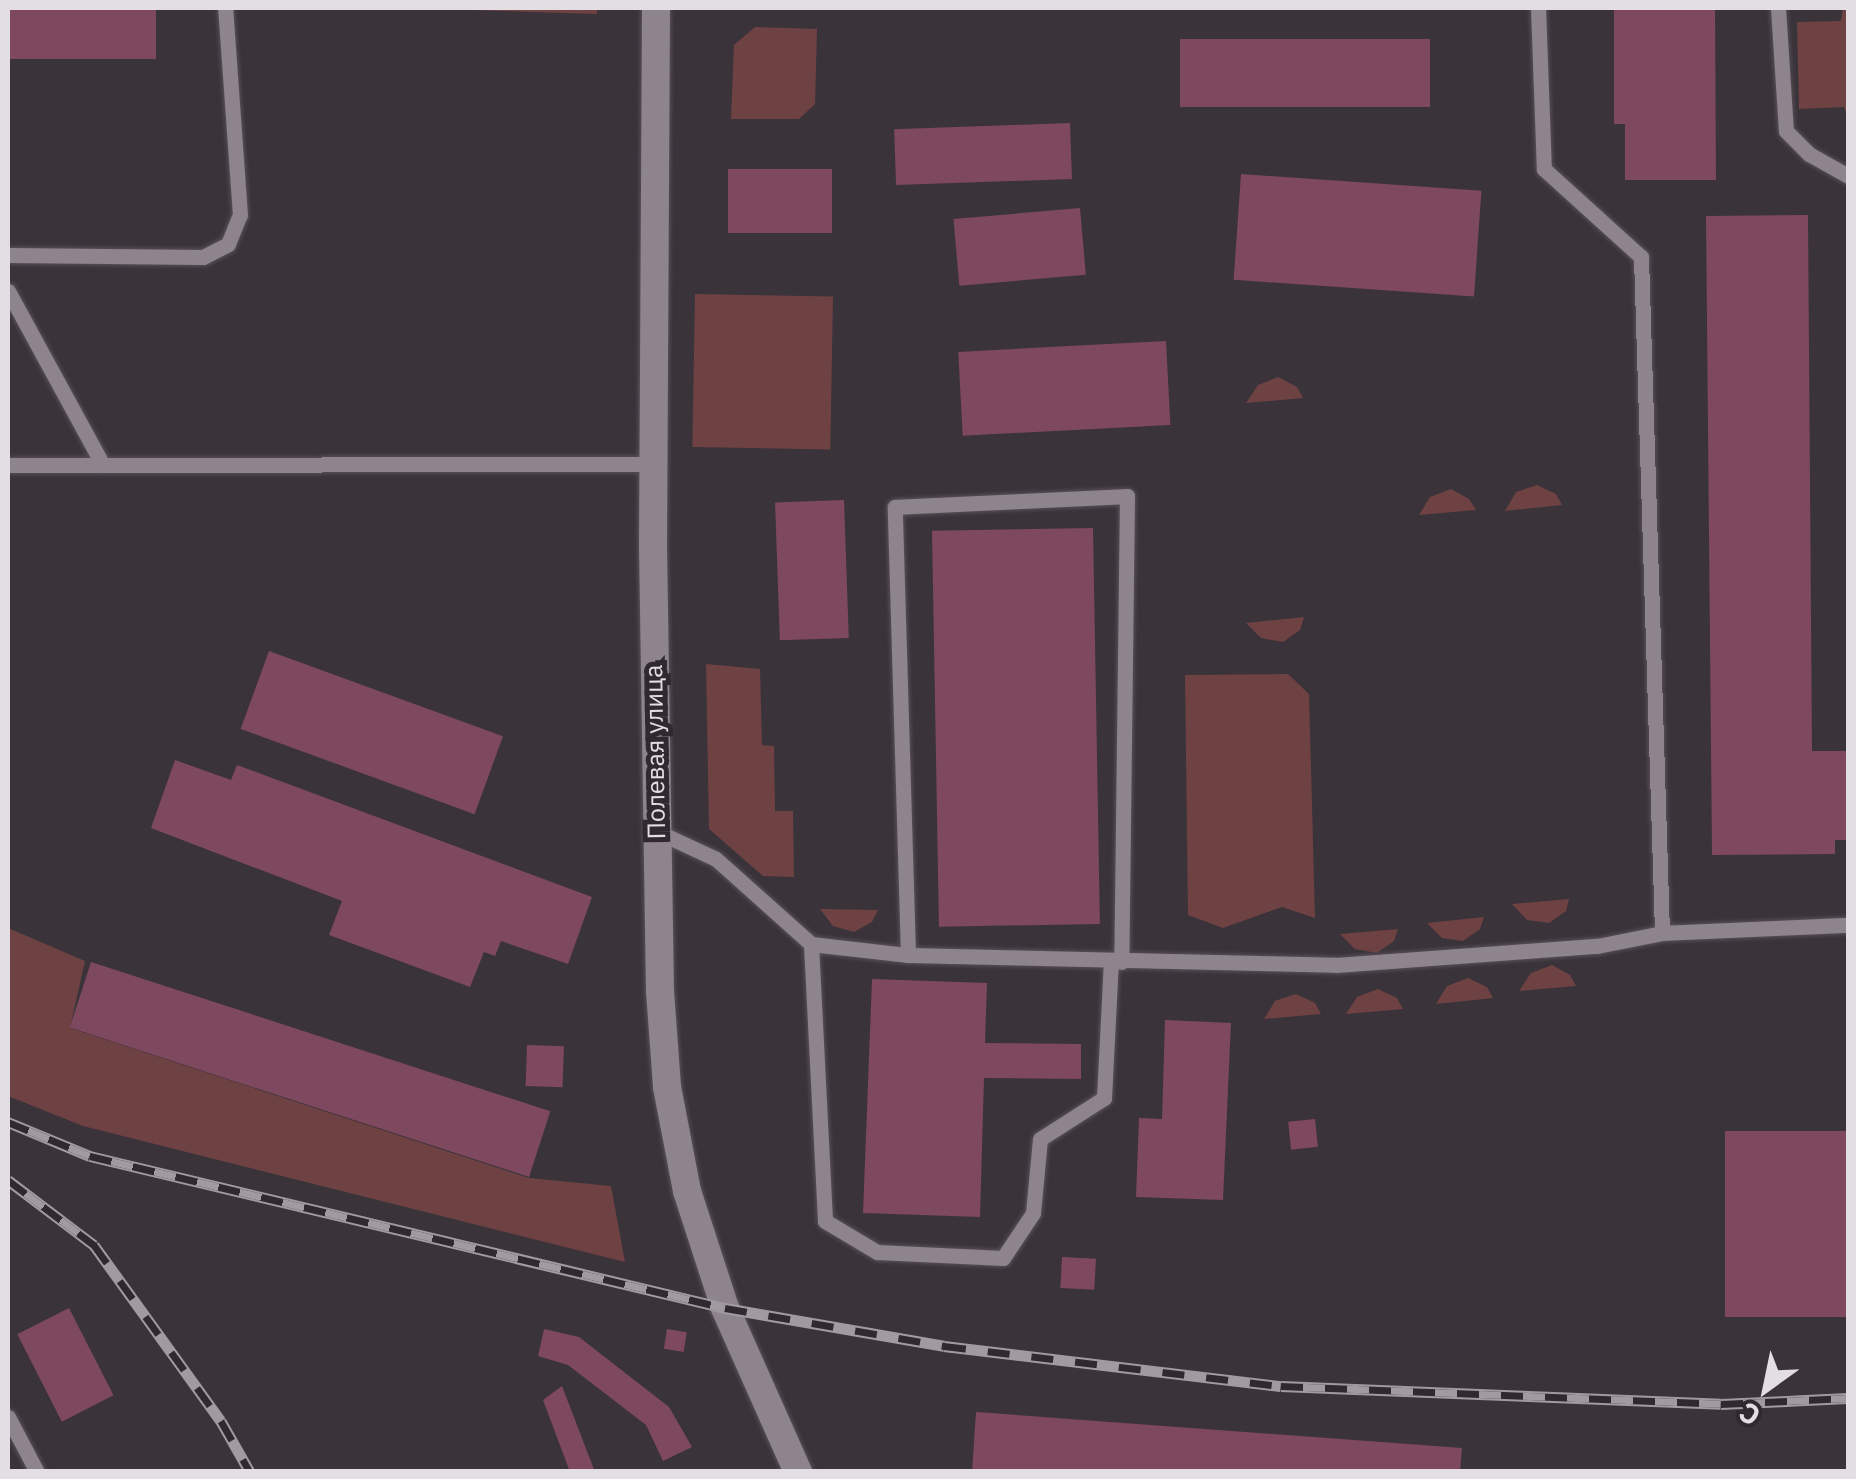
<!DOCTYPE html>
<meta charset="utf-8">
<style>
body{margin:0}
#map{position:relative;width:1856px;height:1479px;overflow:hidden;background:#3a333a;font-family:"IBM Plex Sans",sans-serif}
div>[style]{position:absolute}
.green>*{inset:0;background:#6e4243;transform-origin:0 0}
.building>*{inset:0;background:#7e485f;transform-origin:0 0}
.roads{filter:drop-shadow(0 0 2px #575157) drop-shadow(0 0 2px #575157)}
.service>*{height:15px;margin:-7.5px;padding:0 7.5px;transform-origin:7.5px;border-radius:7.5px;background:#8d848d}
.tertiary>*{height:28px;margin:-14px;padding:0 14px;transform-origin:14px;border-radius:14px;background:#8d848d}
.rail>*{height:11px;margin-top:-5.5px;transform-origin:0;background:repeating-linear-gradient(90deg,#30292f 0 22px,#a19ba1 0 44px);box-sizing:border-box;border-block:2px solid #a19ba1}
span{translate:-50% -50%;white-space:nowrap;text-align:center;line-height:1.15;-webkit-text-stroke:10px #30292f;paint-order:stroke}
.street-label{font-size:25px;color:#e3dee3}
.frame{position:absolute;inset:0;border:10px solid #e3dee3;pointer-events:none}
.north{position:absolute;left:1716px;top:1339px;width:100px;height:100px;-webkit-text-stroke:8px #30292f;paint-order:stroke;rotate:213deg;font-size:28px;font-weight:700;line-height:40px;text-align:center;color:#e3dee3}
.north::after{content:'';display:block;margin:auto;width:35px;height:45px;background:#e3dee3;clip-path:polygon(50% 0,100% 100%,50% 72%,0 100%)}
</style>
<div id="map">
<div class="green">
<div style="clip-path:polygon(408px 8px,597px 8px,597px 14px)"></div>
<div style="clip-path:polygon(1843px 8px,1848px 9px,1848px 118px,1844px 107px,1799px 109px,1797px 22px,1841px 21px)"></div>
<div style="clip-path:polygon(755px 27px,817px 29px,815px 104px,799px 119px,731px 119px,734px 45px)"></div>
<div style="left:695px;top:294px;width:138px;height:153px;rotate:1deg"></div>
<div style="clip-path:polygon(1278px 377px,1297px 387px,1303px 398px,1246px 403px,1258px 385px)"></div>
<div style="clip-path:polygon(1537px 485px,1556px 494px,1562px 505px,1505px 511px,1516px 492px)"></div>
<div style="clip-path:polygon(1451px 489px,1469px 499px,1476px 510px,1419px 515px,1430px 497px)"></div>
<div style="clip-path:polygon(1304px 617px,1300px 630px,1283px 642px,1261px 638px,1246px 623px)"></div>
<div style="clip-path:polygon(706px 664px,760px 669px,762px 745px,774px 746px,775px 811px,793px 811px,794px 877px,763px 876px,709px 829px)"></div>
<div style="clip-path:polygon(1288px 674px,1309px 694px,1315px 918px,1282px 907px,1223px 928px,1188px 915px,1185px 675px)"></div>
<div style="clip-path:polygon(1569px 899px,1566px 911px,1549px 923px,1527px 920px,1512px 904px)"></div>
<div style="clip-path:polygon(820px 909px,878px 910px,872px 922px,854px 932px,833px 926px)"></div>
<div style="clip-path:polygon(1484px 917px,1480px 929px,1463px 941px,1442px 938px,1427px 923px)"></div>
<div style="clip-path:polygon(8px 928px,85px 961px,70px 1028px,529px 1178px,611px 1186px,625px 1262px,83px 1126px,8px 1096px)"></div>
<div style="clip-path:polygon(1398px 929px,1394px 941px,1377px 953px,1355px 949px,1340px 934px)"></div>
<div style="clip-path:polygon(1552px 965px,1570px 975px,1576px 986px,1519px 991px,1531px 973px)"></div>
<div style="clip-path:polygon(1468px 978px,1487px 987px,1493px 998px,1436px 1004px,1447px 986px)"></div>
<div style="clip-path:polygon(1378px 989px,1397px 998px,1403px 1009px,1346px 1014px,1357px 997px)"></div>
<div style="clip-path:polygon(1296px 994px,1315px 1003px,1321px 1014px,1264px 1019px,1275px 1001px)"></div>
</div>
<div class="building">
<div style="left:8px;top:8px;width:148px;height:51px"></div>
<div style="clip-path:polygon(1614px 8px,1715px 8px,1716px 180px,1625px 180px,1625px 124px,1614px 124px)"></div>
<div style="left:1180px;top:39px;width:250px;height:68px"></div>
<div style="left:1070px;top:123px;width:56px;height:176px;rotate:88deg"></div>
<div style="left:728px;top:169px;width:104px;height:64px"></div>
<div style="left:1241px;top:174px;width:241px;height:106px;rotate:4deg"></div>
<div style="left:1080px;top:208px;width:67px;height:127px;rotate:85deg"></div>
<div style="clip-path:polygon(1808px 215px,1812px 751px,1848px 751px,1848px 840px,1835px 840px,1835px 854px,1712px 855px,1706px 216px)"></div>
<div style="left:1166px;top:341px;width:84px;height:208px;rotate:87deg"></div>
<div style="left:844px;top:500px;width:138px;height:69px;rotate:88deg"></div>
<div style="left:1093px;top:528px;width:396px;height:161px;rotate:89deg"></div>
<div style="left:269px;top:651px;width:249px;height:83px;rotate:20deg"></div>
<div style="clip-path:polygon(175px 760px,231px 780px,237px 765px,592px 897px,568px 964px,501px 941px,495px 956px,484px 952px,470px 987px,329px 935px,342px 901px,151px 828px)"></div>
<div style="left:91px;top:962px;width:483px;height:69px;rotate:18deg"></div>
<div style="clip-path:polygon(872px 979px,987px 983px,985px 1043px,1081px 1044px,1081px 1079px,984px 1078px,980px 1217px,863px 1213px)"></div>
<div style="clip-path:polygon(1165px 1020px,1231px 1023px,1223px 1200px,1136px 1197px,1139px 1118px,1162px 1119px)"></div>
<div style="left:527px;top:1045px;width:37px;height:41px;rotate:2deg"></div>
<div style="left:1315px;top:1119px;width:28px;height:27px;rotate:84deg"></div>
<div style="left:1848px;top:1131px;width:186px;height:123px;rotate:90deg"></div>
<div style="left:1062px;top:1257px;width:34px;height:31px;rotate:3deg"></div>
<div style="left:69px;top:1308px;width:98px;height:58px;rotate:63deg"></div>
<div style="clip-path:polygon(544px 1329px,579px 1337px,669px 1407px,692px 1447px,663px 1461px,646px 1425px,568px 1365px,538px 1356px)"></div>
<div style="left:667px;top:1329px;width:20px;height:20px;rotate:9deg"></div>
<div style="clip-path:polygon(562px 1386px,595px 1472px,570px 1472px,543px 1400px)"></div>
<div style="clip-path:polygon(976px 1412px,1462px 1448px,1460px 1472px,972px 1472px)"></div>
</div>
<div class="roads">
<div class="service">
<div style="left:1538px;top:8px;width:161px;rotate:87.9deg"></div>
<div style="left:1544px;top:169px;width:131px;rotate:42.2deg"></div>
<div style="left:1641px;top:257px;width:676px;rotate:88.22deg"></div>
<div style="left:1662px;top:933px;width:186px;rotate:-2.5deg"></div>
<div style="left:1778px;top:8px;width:123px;rotate:86.3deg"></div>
<div style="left:1786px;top:131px;width:33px;rotate:45deg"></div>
<div style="left:1809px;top:154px;width:45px;rotate:29.4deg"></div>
<div style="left:8px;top:255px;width:195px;rotate:0.6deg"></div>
<div style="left:203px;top:257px;width:28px;rotate:-27deg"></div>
<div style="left:228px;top:244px;width:31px;rotate:-68deg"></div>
<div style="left:240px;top:215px;width:208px;rotate:-94.1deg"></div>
<div style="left:8px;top:291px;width:198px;rotate:61.4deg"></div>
<div style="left:8px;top:465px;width:645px;rotate:-0.09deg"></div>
<div style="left:656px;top:831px;width:66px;rotate:25deg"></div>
<div style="left:716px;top:859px;width:127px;rotate:41.8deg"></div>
<div style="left:811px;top:944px;width:277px;rotate:87.1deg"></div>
<div style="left:825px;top:1221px;width:61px;rotate:30.8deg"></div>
<div style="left:877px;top:1252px;width:126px;rotate:2.7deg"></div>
<div style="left:1003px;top:1258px;width:54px;rotate:-56.3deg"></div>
<div style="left:1033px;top:1213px;width:74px;rotate:-84.6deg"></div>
<div style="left:1040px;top:1139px;width:76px;rotate:-32.6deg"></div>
<div style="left:1104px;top:1098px;width:137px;rotate:-87.1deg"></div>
<div style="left:811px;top:944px;width:98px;rotate:6.5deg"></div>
<div style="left:908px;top:955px;width:428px;rotate:1.3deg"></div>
<div style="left:1336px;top:965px;width:262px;rotate:-4.2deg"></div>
<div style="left:1597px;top:946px;width:66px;rotate:-11.3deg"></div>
<div style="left:908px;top:955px;width:448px;rotate:-91.7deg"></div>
<div style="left:895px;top:507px;width:232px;rotate:-2.7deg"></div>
<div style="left:1127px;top:496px;width:466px;rotate:90.7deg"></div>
<div style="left:8px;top:1417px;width:62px;rotate:62.2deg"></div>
</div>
<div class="tertiary">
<div style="left:656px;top:8px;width:538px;rotate:90.32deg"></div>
<div style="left:653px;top:546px;width:445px;rotate:89.1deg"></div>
<div style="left:660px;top:991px;width:96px;rotate:85.8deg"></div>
<div style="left:667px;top:1087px;width:106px;rotate:79.1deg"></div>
<div style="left:687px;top:1191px;width:123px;rotate:72deg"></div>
<div style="left:725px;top:1308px;width:180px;rotate:66deg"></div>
</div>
</div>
<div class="rail">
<div style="left:8px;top:1122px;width:89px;rotate:22.5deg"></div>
<div style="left:90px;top:1156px;width:653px;rotate:13.46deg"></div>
<div style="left:725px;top:1308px;width:222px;rotate:9.8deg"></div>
<div style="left:944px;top:1346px;width:339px;rotate:6.8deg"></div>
<div style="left:1281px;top:1386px;width:440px;rotate:2.3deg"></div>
<div style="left:1721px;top:1404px;width:127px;rotate:-2.7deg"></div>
<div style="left:8px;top:1180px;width:108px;rotate:37.1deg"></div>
<div style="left:94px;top:1245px;width:217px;rotate:54.2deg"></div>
<div style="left:221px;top:1421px;width:59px;rotate:60.4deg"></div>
</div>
<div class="street-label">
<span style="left:655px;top:752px;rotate:-91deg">Полевая улица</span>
</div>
<div class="frame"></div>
<div class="north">С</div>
</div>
